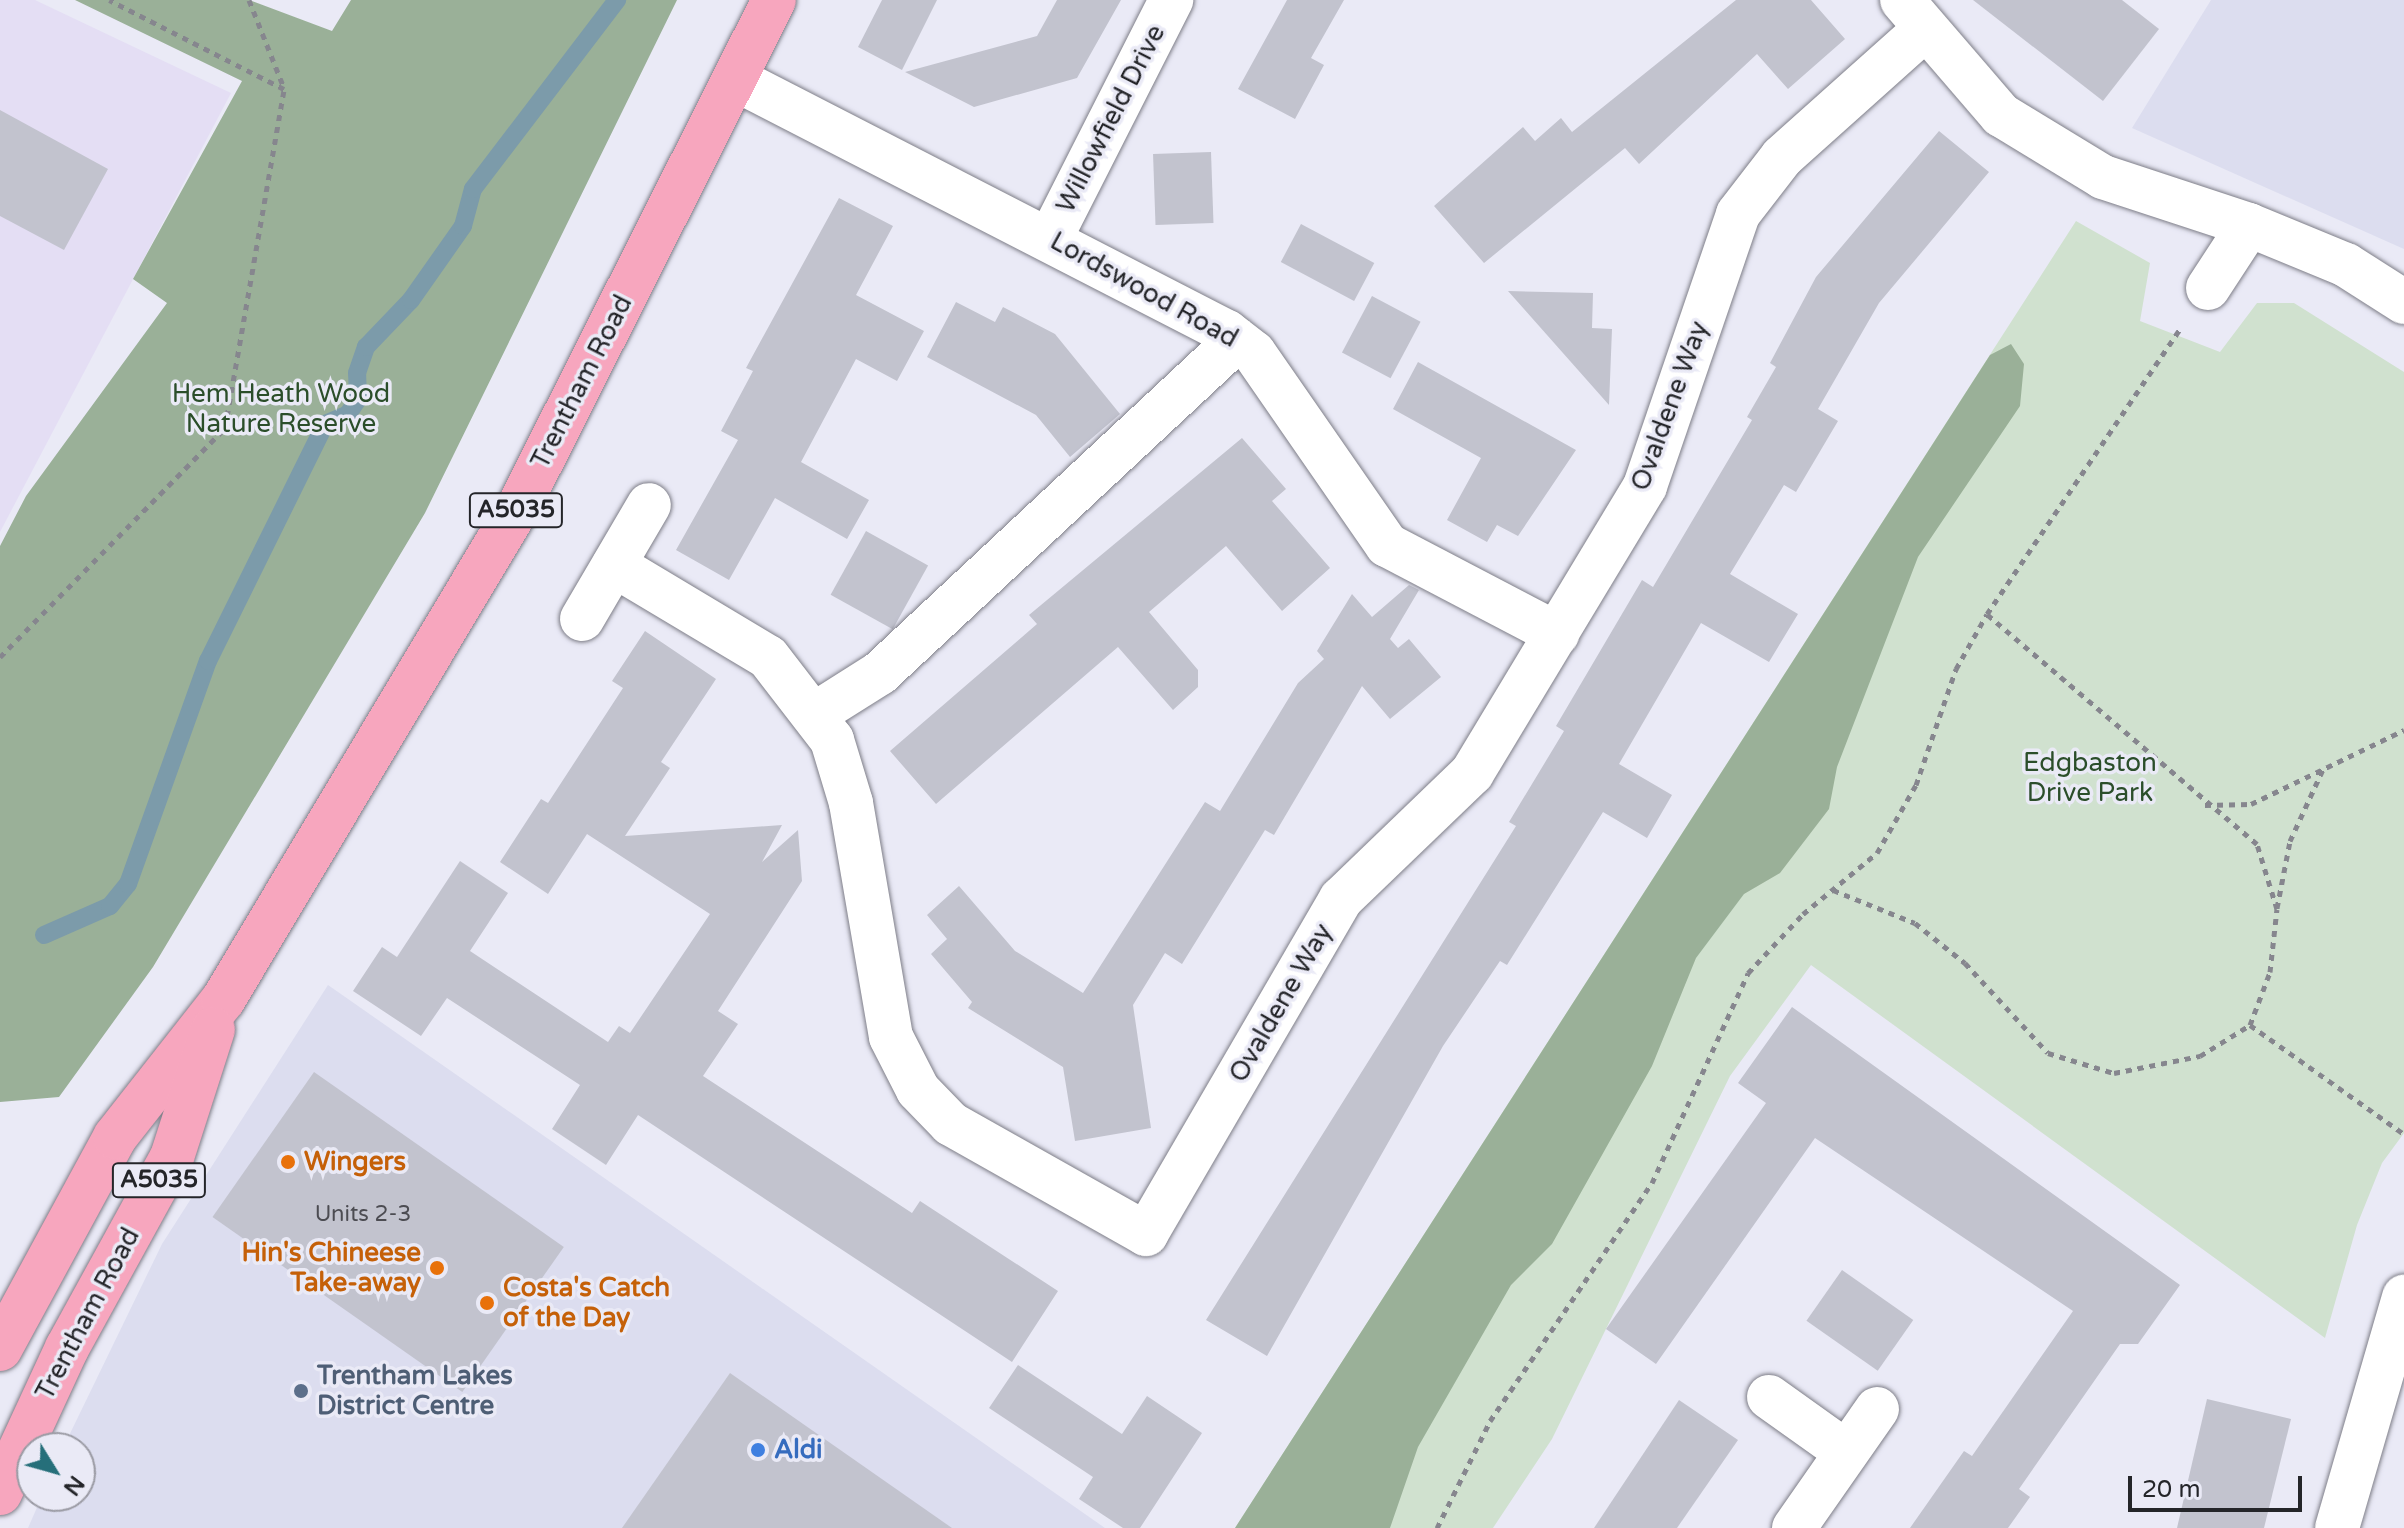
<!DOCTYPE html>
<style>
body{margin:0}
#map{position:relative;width:2404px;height:1528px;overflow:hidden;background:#eaeaf6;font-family:"Varela Round",sans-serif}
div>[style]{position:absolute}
.built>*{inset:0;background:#dcddef}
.industrial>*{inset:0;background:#e4def4}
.green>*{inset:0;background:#d0e1cf}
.forest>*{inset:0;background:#9ab098}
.stream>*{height:18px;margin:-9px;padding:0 9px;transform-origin:9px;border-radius:9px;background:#7c9baa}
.building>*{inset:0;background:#c2c3ce;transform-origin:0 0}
.path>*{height:5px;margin-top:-2.5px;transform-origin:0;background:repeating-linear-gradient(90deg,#86868e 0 6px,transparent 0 12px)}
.roads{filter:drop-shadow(0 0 2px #7e7e88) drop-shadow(0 0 2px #7e7e88)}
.minor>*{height:44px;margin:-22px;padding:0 22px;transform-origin:22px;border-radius:22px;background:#fff}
.major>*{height:44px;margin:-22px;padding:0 22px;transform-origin:22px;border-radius:22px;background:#f7a6be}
.dots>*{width:22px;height:22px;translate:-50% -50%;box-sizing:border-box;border:4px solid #eaeaf6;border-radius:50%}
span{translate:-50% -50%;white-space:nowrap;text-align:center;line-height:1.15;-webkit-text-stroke:7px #eaeaf6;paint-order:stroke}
.number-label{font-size:22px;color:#4c4c52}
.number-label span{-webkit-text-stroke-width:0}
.shield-label span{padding:2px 6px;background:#eaeaf6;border:2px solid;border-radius:6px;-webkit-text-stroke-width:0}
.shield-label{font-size:24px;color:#242529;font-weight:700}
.street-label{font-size:26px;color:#242529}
.park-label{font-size:26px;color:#2b4e2a}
.food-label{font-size:26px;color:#c56008;font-weight:700}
.left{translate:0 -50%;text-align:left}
.right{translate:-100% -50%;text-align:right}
.service-label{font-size:26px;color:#4e5e75;font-weight:700}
.shop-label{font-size:26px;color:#366cbe;font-weight:700}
.north{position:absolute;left:16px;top:1432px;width:80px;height:80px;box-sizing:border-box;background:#eaeaf6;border:2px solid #9b9ba4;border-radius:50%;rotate:127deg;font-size:22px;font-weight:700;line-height:32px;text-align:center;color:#242529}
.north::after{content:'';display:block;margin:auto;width:28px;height:36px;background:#266f7a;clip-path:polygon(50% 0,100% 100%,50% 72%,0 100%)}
.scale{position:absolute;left:2128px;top:1476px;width:174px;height:36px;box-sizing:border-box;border:4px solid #242529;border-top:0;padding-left:10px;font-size:24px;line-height:28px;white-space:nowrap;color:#242529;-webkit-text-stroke:6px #eaeaf6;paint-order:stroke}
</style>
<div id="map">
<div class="built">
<div style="clip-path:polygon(2211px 0,2404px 0,2404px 249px,2132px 128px)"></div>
<div style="clip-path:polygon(328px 985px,1105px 1528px,28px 1528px,42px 1496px,80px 1496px,80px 1448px,63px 1448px,162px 1244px)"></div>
</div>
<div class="industrial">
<div style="clip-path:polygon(0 0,35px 0,231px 93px,0 532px)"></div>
</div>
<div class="green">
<div style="clip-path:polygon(2076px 221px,2150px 263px,2140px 321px,2220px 352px,2257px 303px,2294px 303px,2404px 372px,2404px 1133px,2382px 1163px,2357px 1225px,2325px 1338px,1811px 965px,1730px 1076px,1552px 1439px,1493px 1528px,1235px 1528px)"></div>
</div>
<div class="forest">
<div style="clip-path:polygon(75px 0,249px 0,332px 31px,351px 0,677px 0,425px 513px,153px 967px,59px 1097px,0 1102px,0 546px,26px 496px,167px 303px,133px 279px,242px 81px)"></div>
<div style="clip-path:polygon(2011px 344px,2024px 364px,2020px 406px,1918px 557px,1837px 767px,1829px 809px,1780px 873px,1744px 894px,1696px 958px,1652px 1066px,1552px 1244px,1511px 1285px,1418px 1447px,1390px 1528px,1235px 1528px,1990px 355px)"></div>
</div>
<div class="stream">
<div style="left:44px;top:935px;width:72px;rotate:-23.7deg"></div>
<div style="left:110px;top:906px;width:28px;rotate:-51deg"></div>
<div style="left:128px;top:884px;width:237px;rotate:-70.3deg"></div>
<div style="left:208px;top:661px;width:264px;rotate:-63.7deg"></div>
<div style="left:325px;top:424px;width:25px;rotate:-23deg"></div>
<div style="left:348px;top:414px;width:18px;rotate:-56deg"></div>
<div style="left:358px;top:399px;width:26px;rotate:-92deg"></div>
<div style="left:357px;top:373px;width:28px;rotate:-71deg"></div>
<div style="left:366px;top:347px;width:65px;rotate:-46.2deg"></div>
<div style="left:411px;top:300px;width:90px;rotate:-54.9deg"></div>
<div style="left:463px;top:226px;width:38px;rotate:-75deg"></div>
<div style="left:473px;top:189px;width:238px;rotate:-52.7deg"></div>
</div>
<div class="building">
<div style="clip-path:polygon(882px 0,937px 0,902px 70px,858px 47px)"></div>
<div style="clip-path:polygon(1057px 0,1121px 0,1077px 78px,974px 107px,905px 72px,1037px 36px)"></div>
<div style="clip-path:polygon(1287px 0,1344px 0,1311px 58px,1324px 65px,1295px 119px,1238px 89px)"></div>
<div style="clip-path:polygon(1736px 0,1811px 0,1845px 39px,1788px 89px,1757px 54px,1639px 164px,1625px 148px,1484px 263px,1434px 206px,1523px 127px,1535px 141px,1561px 118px,1572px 132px)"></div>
<div style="clip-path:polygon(1973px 0,2122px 0,2159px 29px,2103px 101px)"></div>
<div style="clip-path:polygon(0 110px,108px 169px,64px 250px,0 216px)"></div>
<div style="clip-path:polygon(1939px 131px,1989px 172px,1879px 303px,1818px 409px,1838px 421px,1796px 492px,1784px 485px,1730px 574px,1798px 614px,1769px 662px,1701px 623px,1619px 764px,1672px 795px,1647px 838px,1603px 812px,1507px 965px,1500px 961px,1443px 1046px,1267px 1356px,1206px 1320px,1516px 826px,1509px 822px,1564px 731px,1556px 726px,1642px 580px,1653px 587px,1752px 420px,1747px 417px,1776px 367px,1770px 363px,1816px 277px)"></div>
<div style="left:1211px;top:152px;width:71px;height:58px;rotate:88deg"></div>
<div style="clip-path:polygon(839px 198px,893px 226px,856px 295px,924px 331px,897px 381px,856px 359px,801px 462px,869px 500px,847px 539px,775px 498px,729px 580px,676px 550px,738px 440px,721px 431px,753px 371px,746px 368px)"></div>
<div style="left:1301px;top:224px;width:83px;height:43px;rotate:28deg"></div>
<div style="clip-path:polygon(1508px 291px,1593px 293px,1592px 328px,1612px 329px,1609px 405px)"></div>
<div style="left:1372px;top:296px;width:55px;height:64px;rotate:28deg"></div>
<div style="clip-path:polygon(956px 302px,995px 322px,1003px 307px,1055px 334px,1120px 414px,1070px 457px,1036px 415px,927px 357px)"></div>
<div style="clip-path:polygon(1418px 362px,1576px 450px,1518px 536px,1497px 525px,1487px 542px,1447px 520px,1481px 458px,1393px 409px)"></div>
<div style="clip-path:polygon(1242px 438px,1286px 489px,1272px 501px,1330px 568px,1282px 611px,1226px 546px,1149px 612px,1198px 670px,1198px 687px,1173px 710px,1118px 647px,936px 804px,890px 751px,1037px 624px,1029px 615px)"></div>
<div style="left:866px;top:531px;width:71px;height:73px;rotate:29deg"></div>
<div style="clip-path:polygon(1409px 585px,1419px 590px,1390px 639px,1398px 648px,1409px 639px,1441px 677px,1390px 719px,1362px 686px,1274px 835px,1265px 830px,1182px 964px,1165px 953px,1133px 1005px,1151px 1128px,1075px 1141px,1063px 1067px,968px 1008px,972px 1002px,931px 954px,947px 939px,927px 915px,959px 886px,1015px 951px,1083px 993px,1205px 802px,1220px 811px,1298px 683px,1324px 659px,1317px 651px,1352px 594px,1372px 617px)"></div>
<div style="clip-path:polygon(645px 631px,716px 679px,661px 762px,670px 768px,625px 836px,782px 825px,762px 862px,798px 830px,802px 881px,718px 1011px,738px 1024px,703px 1076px,912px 1213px,920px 1201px,1058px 1291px,1012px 1362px,638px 1115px,606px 1165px,552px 1129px,580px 1085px,447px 998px,421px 1036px,353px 991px,382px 947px,397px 957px,460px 861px,508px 893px,470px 951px,608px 1042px,619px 1026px,630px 1033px,710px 914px,587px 834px,548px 894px,500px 862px,541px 799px,548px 803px,623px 688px,612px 681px)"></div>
<div style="clip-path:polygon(1792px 1007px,2180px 1285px,2138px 1344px,2120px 1344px,2019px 1489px,2030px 1497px,2008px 1528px,1910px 1528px,1964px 1451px,1972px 1456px,2073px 1311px,1815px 1138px,1656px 1364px,1606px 1329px,1766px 1103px,1738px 1083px)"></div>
<div style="left:314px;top:1072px;width:305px;height:177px;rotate:35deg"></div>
<div style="left:1842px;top:1270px;width:87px;height:62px;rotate:35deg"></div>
<div style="clip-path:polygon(1018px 1365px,1122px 1434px,1147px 1396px,1202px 1433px,1140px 1528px,1123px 1528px,1079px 1499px,1093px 1477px,989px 1408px)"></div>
<div style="clip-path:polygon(730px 1373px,952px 1528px,622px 1528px)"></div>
<div style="clip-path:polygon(2207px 1399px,2291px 1419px,2264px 1528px,2177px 1528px)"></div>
<div style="clip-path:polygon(1679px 1400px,1738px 1440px,1677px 1528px,1594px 1528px)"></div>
</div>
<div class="path">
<div style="left:249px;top:0;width:95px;rotate:68.3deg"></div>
<div style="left:0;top:657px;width:321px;rotate:-45.5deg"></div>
<div style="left:225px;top:428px;width:344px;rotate:-80.1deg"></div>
<div style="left:284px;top:89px;width:196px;rotate:-153deg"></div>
<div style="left:2205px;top:805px;width:46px;rotate:-1.2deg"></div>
<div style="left:2251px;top:804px;width:170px;rotate:-25.8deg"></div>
<div style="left:1833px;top:890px;width:88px;rotate:21.9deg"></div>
<div style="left:1915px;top:923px;width:64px;rotate:38.7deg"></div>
<div style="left:1965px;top:963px;width:122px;rotate:47.3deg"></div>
<div style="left:2048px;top:1053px;width:69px;rotate:16.9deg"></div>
<div style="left:2114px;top:1073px;width:88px;rotate:-11.2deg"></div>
<div style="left:2200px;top:1056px;width:59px;rotate:-31.8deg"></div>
<div style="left:2250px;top:1025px;width:57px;rotate:-69.3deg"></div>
<div style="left:2270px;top:972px;width:63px;rotate:-83.7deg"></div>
<div style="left:2277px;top:909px;width:68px;rotate:-107.1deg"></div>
<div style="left:2257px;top:844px;width:355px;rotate:-139.6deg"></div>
<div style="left:2277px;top:908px;width:68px;rotate:-79deg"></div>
<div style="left:2290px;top:841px;width:81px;rotate:-65.3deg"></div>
<div style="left:2250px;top:1025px;width:189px;rotate:35.3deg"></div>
<div style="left:1437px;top:1528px;width:119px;rotate:-63.6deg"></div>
<div style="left:1490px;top:1421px;width:288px;rotate:-55.8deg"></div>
<div style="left:1652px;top:1183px;width:231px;rotate:-65.4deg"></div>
<div style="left:1748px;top:973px;width:81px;rotate:-47deg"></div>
<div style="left:1803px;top:914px;width:96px;rotate:-39.5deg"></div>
<div style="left:1877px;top:853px;width:78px;rotate:-60.2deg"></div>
<div style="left:1916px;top:785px;width:123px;rotate:-71deg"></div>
<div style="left:1956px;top:669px;width:63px;rotate:-60.6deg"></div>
<div style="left:1987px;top:614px;width:346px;rotate:-55.9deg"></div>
</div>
<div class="roads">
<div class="minor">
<div style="left:1902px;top:0;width:152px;rotate:49.3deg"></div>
<div style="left:2001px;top:115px;width:119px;rotate:31.3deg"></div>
<div style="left:2103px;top:177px;width:154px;rotate:18.2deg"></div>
<div style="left:2249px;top:225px;width:105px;rotate:22.4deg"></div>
<div style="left:2346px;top:265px;width:69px;rotate:32.5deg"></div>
<div style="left:737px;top:80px;width:551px;rotate:27.22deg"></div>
<div style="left:1227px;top:332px;width:34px;rotate:38deg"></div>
<div style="left:1254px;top:353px;width:234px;rotate:55.3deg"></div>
<div style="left:1387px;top:545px;width:192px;rotate:27.6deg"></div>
<div style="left:1051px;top:237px;width:266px;rotate:-63.1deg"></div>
<div style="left:2208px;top:288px;width:75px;rotate:-56.9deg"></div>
<div style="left:614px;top:565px;width:179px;rotate:30.9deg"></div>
<div style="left:768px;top:657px;width:105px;rotate:52.4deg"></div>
<div style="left:832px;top:740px;width:66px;rotate:73.2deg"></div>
<div style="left:851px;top:803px;width:237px;rotate:80.3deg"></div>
<div style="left:891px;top:1037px;width:59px;rotate:63deg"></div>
<div style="left:918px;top:1090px;width:47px;rotate:45.9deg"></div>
<div style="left:951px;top:1124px;width:224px;rotate:29.4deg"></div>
<div style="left:1146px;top:1234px;width:388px;rotate:-59.8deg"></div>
<div style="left:1341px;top:899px;width:182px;rotate:-43.9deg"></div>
<div style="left:1472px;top:773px;width:335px;rotate:-58.9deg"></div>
<div style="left:1645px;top:486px;width:287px;rotate:-71.1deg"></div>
<div style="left:1738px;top:214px;width:72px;rotate:-52.3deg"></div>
<div style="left:1782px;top:157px;width:191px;rotate:-41.8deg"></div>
<div style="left:582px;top:619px;width:132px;rotate:-59.6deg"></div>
<div style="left:815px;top:714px;width:77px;rotate:-32.2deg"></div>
<div style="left:880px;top:673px;width:488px;rotate:-43deg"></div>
<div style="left:1769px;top:1397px;width:95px;rotate:35.5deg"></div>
<div style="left:1794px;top:1528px;width:145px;rotate:-55.1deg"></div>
<div style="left:2337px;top:1528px;width:241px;rotate:-73.8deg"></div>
</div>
<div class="major">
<div style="left:0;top:1349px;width:241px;rotate:-61.5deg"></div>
<div style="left:115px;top:1137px;width:174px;rotate:-51.8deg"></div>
<div style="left:223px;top:1000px;width:578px;rotate:-59.09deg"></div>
<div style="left:520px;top:504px;width:564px;rotate:-63.25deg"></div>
<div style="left:0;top:1493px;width:160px;rotate:-65.2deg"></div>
<div style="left:67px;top:1348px;width:218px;rotate:-61.2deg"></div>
<div style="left:172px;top:1157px;width:134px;rotate:-72.2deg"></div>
</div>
</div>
<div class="dots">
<div style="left:288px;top:1162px;background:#e8710a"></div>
<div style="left:437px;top:1268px;background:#e8710a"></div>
<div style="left:487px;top:1303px;background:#e8710a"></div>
<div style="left:301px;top:1391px;background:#5c6f8a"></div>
<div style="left:758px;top:1450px;background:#3f7fe0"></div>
</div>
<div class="number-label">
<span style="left:363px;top:1215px">Units 2-3</span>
</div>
<div class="shield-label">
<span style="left:516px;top:510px">A5035</span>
<span style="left:159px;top:1180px">A5035</span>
</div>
<div class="street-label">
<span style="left:1111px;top:119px;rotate:-63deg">Willowfield Drive</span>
<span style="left:1144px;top:290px;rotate:29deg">Lordswood Road</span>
<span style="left:582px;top:382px;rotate:-63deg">Trentham Road</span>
<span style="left:1670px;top:406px;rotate:-70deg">Ovaldene Way</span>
<span style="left:1281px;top:1003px;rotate:-60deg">Ovaldene Way</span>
<span style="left:88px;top:1314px;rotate:-62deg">Trentham Road</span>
</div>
<div class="park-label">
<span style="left:281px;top:409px">Hem Heath Wood<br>Nature Reserve</span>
<span style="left:2090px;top:778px">Edgbaston<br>Drive Park</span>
</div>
<div class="food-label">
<span class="left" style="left:304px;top:1162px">Wingers</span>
<span class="right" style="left:421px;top:1268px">Hin's Chineese<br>Take-away</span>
<span class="left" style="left:503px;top:1303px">Costa's Catch<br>of the Day</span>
</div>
<div class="service-label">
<span class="left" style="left:317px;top:1391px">Trentham Lakes<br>District Centre</span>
</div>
<div class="shop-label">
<span class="left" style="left:774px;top:1450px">Aldi</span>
</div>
<div class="north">N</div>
<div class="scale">20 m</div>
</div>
